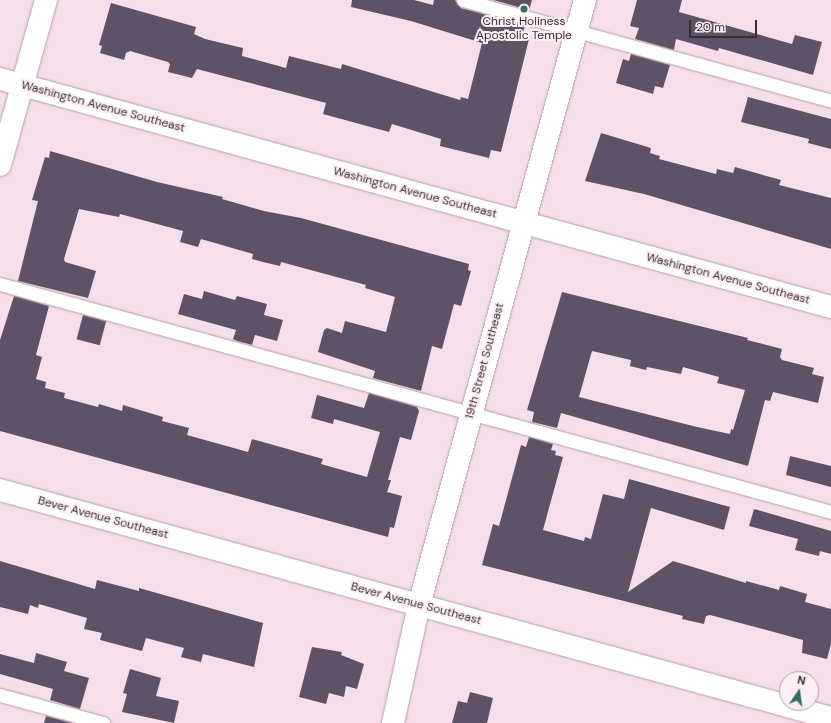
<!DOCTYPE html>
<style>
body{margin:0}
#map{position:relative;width:831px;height:723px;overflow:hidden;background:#f7deeb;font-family:"DM Sans",sans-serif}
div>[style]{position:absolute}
.building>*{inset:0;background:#5e5366;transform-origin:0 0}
.roads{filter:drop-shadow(0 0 1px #b59da9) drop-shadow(0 0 1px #b59da9)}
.service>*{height:13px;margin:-6.5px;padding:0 6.5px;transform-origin:6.5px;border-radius:6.5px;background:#fff}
.minor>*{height:22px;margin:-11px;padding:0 11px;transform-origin:11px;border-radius:11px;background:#fff}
.tertiary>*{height:22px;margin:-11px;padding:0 11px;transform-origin:11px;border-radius:11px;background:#fff}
.secondary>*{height:22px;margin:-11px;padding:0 11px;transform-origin:11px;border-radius:11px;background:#fff}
.dots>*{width:11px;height:11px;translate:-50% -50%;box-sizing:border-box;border:2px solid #feeef6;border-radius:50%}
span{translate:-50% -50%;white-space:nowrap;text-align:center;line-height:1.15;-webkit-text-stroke:4px #feeef6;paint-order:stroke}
.poi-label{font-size:12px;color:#372d32}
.street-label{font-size:12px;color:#372d32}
.north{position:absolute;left:779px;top:671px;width:40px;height:40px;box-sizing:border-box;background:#feeef6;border:1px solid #aea1a8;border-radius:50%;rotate:13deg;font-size:11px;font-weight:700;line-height:16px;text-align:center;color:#372d32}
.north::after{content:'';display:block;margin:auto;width:14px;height:18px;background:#2f705f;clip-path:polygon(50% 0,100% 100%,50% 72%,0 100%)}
.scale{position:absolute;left:689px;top:20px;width:68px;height:18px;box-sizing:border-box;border:2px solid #372d32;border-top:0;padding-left:5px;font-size:12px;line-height:14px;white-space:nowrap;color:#372d32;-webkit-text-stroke:3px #feeef6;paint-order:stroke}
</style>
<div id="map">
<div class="building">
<div style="clip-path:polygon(352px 0,414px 0,433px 5px,434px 0,455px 0,461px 8px,525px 25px,523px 33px,530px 35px,501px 152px,491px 150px,489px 158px,440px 146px,441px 139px,392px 124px,389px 132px,323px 114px,326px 103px,197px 69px,192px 78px,168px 72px,170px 64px,168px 62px,130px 51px,126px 53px,124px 60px,100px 53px,102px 46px,99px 45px,111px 3px,196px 27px,194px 34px,205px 39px,243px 48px,242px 56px,286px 68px,289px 56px,341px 69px,342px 64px,460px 100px,461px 97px,468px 99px,482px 43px,411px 21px,351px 7px)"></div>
<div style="clip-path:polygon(493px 0,532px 0,529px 10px)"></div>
<div style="clip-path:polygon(637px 0,682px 0,679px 12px,792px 44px,795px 35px,822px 42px,813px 75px,719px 48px,718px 51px,676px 39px,674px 50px,635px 39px,639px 28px,630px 26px)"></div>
<div style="clip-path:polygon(631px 54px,670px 65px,663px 88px,655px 86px,653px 94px,616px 83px,623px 59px,629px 61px)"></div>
<div style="clip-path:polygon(748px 97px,831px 119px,831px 149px,808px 143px,809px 139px,741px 122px)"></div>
<div style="clip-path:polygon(601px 133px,651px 148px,650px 153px,660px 156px,659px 159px,716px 174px,717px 169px,733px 173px,735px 167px,781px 180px,779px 185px,831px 198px,831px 249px,644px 194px,585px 181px)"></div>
<div style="clip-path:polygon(50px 151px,157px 182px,223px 197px,222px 199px,264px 211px,301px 218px,469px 264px,468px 270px,471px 271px,461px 306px,454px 304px,442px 349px,432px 346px,421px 391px,373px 378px,375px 371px,318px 352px,324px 330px,327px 328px,342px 333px,345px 321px,386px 332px,395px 297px,365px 288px,366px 285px,281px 262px,280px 266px,263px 262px,252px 259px,253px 254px,215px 243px,201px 239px,198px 247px,180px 242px,183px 231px,120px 214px,119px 217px,79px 209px,64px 259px,65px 262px,96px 271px,88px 298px,18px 281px,38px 201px,32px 200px,45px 157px,49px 158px)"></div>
<div style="clip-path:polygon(204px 291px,235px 300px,237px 296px,267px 304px,264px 315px,283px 320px,277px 341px,255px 335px,252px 345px,237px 341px,233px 339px,236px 330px,178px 314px,184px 294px,202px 299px)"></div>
<div style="clip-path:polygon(evenodd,562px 292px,748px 338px,747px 340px,782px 349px,780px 357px,782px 360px,814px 368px,812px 374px,824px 377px,818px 403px,773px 392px,770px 401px,765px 400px,748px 466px,561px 413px,557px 428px,532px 422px,534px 412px,527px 410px,562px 292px,592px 351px,631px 360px,630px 366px,646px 370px,647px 367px,681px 374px,683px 367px,719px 377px,717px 383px,745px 390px,733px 430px,731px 429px,730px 434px,697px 427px,579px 397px,592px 351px)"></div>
<div style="clip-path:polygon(14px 296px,49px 306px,36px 355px,42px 357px,36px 379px,46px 382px,45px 388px,65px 393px,64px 398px,98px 407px,99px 404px,122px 411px,123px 405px,163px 417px,162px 421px,189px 428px,187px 435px,248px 452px,252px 439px,323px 459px,321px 464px,367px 477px,380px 432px,334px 419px,333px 424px,311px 418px,317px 395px,364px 408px,369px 393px,417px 407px,419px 411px,411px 440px,400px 437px,388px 480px,391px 480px,387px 492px,402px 496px,394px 528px,390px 527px,388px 537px,0 431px,0 340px)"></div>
<div style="left:83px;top:315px;width:24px;height:25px;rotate:15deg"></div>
<div style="clip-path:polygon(529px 437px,553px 444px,551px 450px,556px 451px,555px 455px,563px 457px,543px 530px,584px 541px,585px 537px,591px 539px,603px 494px,624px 499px,629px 479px,730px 507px,724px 530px,651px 508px,628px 592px,673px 561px,746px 583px,746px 581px,779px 590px,780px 586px,807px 594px,805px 602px,831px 609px,831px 644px,827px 659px,802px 653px,803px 640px,759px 628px,710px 615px,706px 616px,704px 624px,682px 619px,683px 616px,482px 565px,493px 524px,499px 526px,521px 445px,526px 447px)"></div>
<div style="clip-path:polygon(790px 456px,831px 466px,831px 487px,786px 475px)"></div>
<div style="clip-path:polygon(754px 509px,831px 531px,831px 554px,820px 551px,819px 556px,795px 550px,798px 539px,749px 526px)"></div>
<div style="clip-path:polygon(0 561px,95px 589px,97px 580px,139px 591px,139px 588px,263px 623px,254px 667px,203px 654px,201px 662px,181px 657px,184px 648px,146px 638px,142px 651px,100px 640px,102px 633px,84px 629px,87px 618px,39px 604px,38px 608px,30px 605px,28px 614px,0 607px)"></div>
<div style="clip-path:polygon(312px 647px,342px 652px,341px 655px,364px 664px,357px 689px,346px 686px,344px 697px,329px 693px,326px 704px,299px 697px)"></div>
<div style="clip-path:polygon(36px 653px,67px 662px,64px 671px,89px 678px,80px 709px,50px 700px,53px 689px,0 674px,0 654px,34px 663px)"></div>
<div style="clip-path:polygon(130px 669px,161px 678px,156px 696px,179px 701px,174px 723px,122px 712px,127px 694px,123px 693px)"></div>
<div style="clip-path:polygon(470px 692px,493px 698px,487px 723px,452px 723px,458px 701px,467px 703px)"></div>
<div style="clip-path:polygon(46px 716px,72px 723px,44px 723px)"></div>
</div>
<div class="roads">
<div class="service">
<div style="left:463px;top:0;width:382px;rotate:15.3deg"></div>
<div style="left:0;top:284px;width:862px;rotate:15.34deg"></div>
<div style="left:0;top:695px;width:107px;rotate:15.2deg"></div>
</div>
<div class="minor">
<div style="left:0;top:79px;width:862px;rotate:15.34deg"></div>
<div style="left:0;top:165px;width:171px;rotate:-74.4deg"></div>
</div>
<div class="tertiary">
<div style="left:0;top:490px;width:862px;rotate:15.34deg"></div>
</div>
<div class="secondary">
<div style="left:393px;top:723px;width:121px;rotate:-77.6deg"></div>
<div style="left:419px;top:605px;width:627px;rotate:-74.66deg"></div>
</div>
</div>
<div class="dots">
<div style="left:524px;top:9px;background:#2f705f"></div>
</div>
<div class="poi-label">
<span style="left:524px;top:29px">Christ Holiness<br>Apostolic Temple</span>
</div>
<div class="street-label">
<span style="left:103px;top:107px;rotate:15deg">Washington Avenue Southeast</span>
<span style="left:415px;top:193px;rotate:15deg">Washington Avenue Southeast</span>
<span style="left:728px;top:279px;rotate:15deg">Washington Avenue Southeast</span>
<span style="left:485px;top:361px;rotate:-75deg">19th Street Southeast</span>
<span style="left:103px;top:518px;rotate:15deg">Bever Avenue Southeast</span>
<span style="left:416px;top:604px;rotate:15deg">Bever Avenue Southeast</span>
</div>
<div class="north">N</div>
<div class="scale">20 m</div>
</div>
